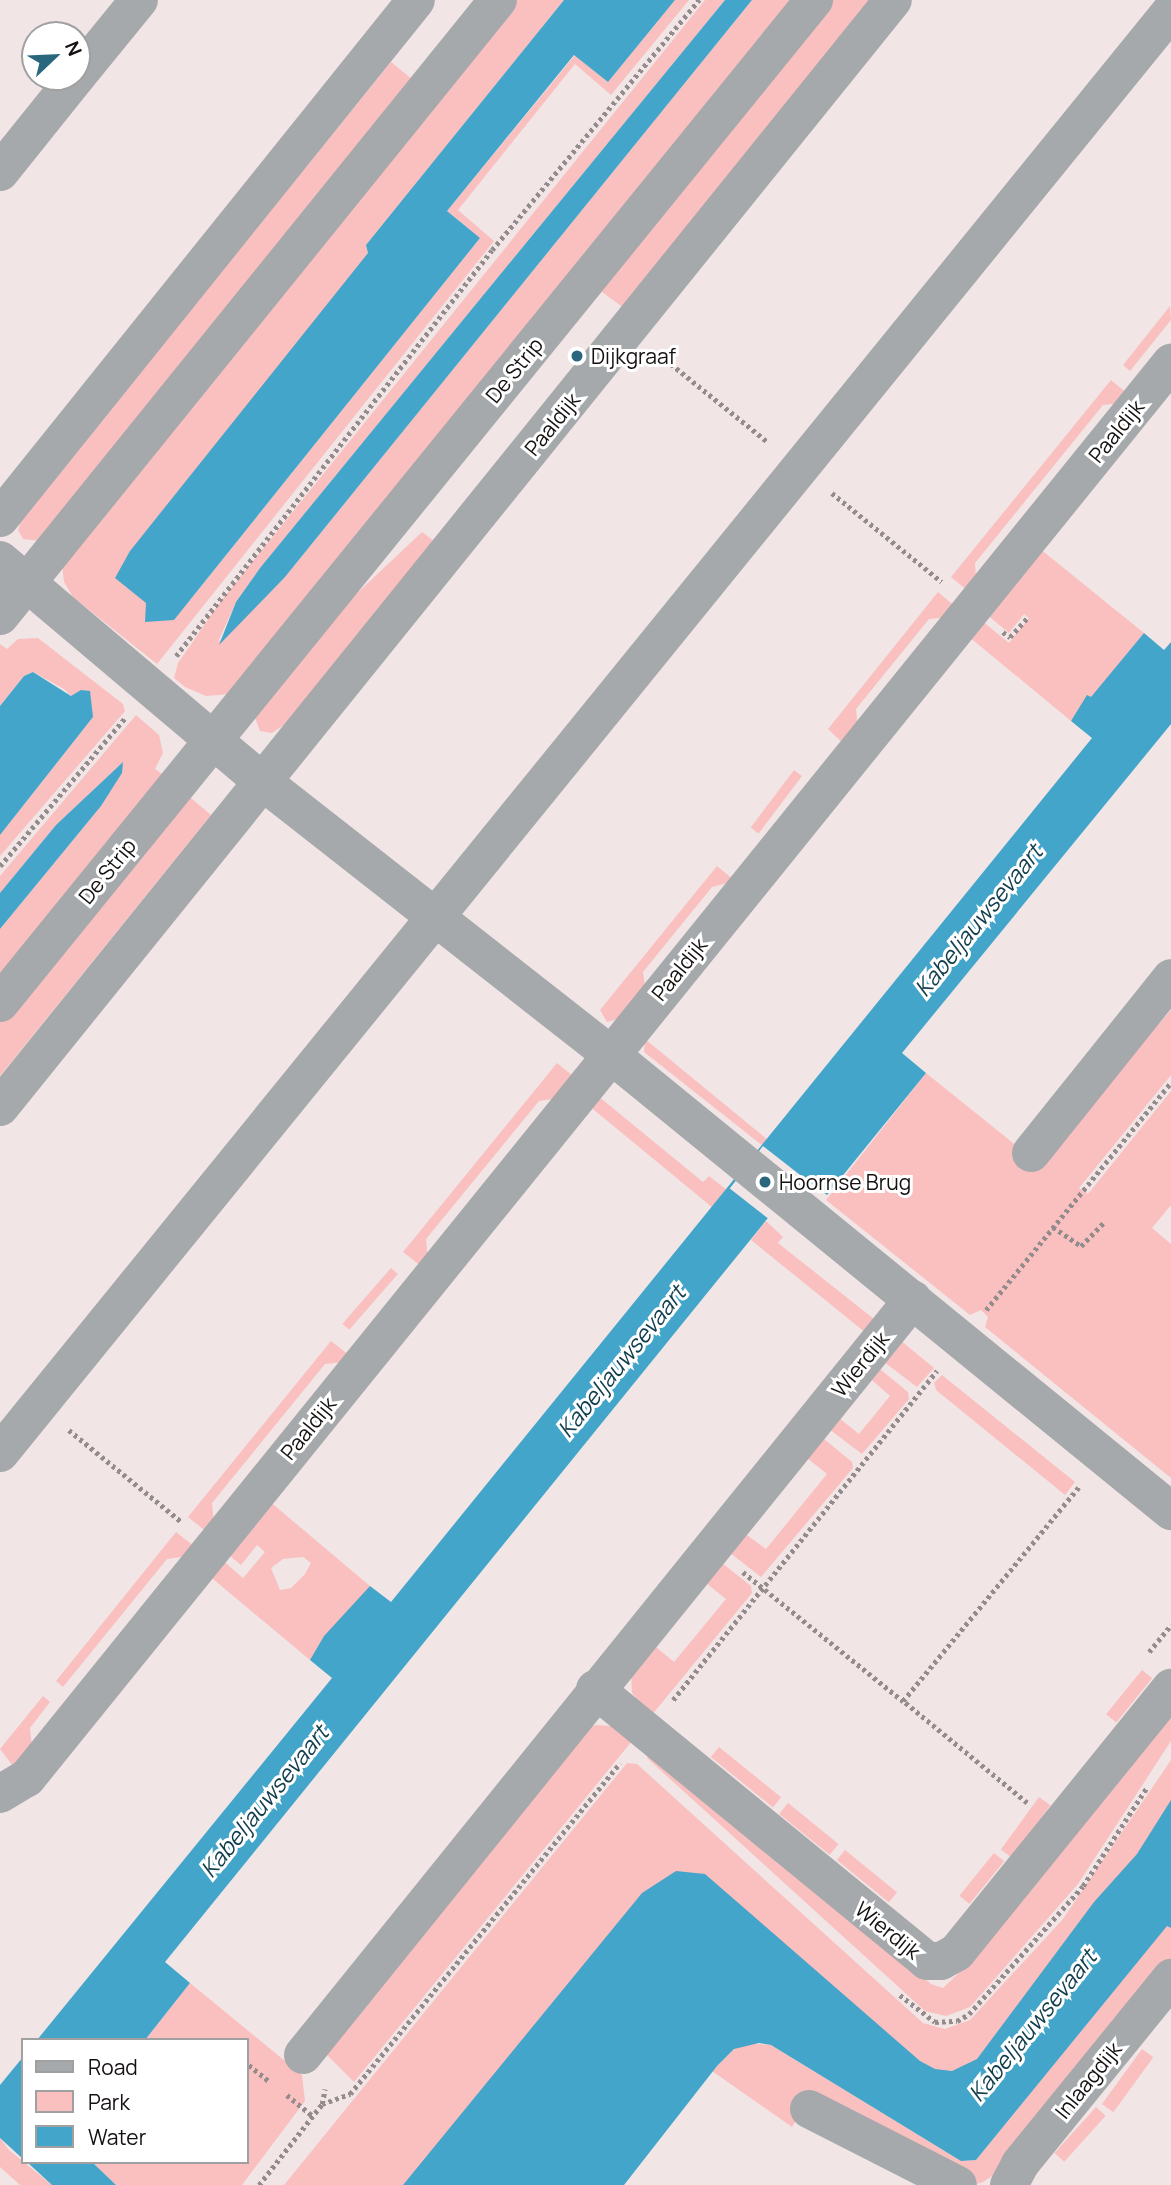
<!DOCTYPE html>
<style>
body{margin:0}
#map{position:relative;width:1171px;height:2185px;overflow:hidden;background:#f1e5e5;font-family:Manrope,sans-serif}
div>[style]{position:absolute}
.green>*{inset:0;background:#fac0c0;transform-origin:0 0}
.water>*{inset:0;background:#43a5c9}
.pier>*{inset:0;background:#f1e5e5;transform-origin:0 0}
.path>*{height:4.5px;margin-top:-2.25px;transform-origin:0;background:repeating-linear-gradient(90deg,#948c8c 0 3.5px,transparent 0 7px)}
.minor>*{height:38px;margin:-19px;padding:0 19px;transform-origin:19px;border-radius:19px;background:#a5a9ab}
.dots>*{width:19px;height:19px;translate:-50% -50%;box-sizing:border-box;border:4px solid #fff;border-radius:50%}
span{translate:-50% -50%;white-space:nowrap;text-align:center;line-height:1.15;-webkit-text-stroke:6px #fff;paint-order:stroke}
.poi-label{font-size:21px;color:#151111}
.left{translate:0 -50%;text-align:left}
.street-label{font-size:21px;color:#151111}
.water-label{font-size:23px;color:#113d4c;font-style:italic}
.legend{position:absolute;left:21px;top:2038px;width:228px;height:126px;box-sizing:border-box;background:#fff;border:2px solid #a1a0a0;margin:0;padding:9px 12px;list-style:none;font-size:21px;color:#151111}
.legend li{display:flex;align-items:center;gap:14px;height:35px}
.legend b{width:35px;border:2px solid #a1a0a0}
.north{position:absolute;left:21px;top:21px;width:70px;height:70px;box-sizing:border-box;background:#fff;border:2px solid #a1a0a0;border-radius:50%;rotate:67deg;font-size:19px;font-weight:700;line-height:28px;text-align:center;color:#151111}
.north::after{content:'';display:block;margin:auto;width:24px;height:32px;background:#2a677e;clip-path:polygon(50% 0,100% 100%,50% 72%,0 100%)}
</style>
<div id="map">
<div class="green">
<div style="clip-path:polygon(514px 0,564px 0,366px 245px,368px 253px,146px 603px,165px 618px,174px 619px,191px 599px,480px 238px,447px 211px,575px 55px,608px 82px,675px 0,689px 0,611px 95px,575px 64px,458px 210px,494px 241px,157px 664px,73px 597px,64px 582px,62px 564px)"></div>
<div style="clip-path:polygon(705px 0,725px 0,260px 568px,236px 602px,218px 642px,285px 577px,752px 0,799px 0,230px 694px,206px 696px,185px 687px,174px 678px,178px 663px,221px 601px)"></div>
<div style="clip-path:polygon(828px 0,872px 0,624px 308px,602px 292px,620px 257px)"></div>
<div style="clip-path:polygon(391px 62px,418px 84px,40px 541px,23px 539px,18px 530px,22px 518px)"></div>
<div style="clip-path:polygon(1170px 306px,1171px 320px,1130px 371px,1123px 365px)"></div>
<div style="clip-path:polygon(1111px 380px,1129px 395px,1123px 403px,1103px 405px,975px 563px,976px 583px,969px 592px,951px 577px)"></div>
<div style="clip-path:polygon(422px 532px,434px 541px,287px 723px,272px 733px,260px 731px,255px 718px,316px 632px)"></div>
<div style="clip-path:polygon(1039px 548px,1144px 633px,1091px 698px,1088px 695px,1071px 721px,968px 636px,981px 620px,1009px 643px,1029px 618px,1024px 614px,1009px 633px,986px 614px)"></div>
<div style="clip-path:polygon(938px 592px,957px 608px,949px 617px,929px 619px,856px 709px,858px 729px,845px 745px,828px 729px)"></div>
<div style="clip-path:polygon(38px 638px,123px 704px,125px 711px,0 856px,0 835px,93px 717px,64px 689px,33px 672px,24px 676px,0 706px,0 644px,7px 649px,18px 639px)"></div>
<div style="clip-path:polygon(136px 715px,159px 735px,163px 753px,155px 769px,169px 779px,0 987px,0 929px,101px 806px,123px 762px,56px 825px,0 893px,0 876px)"></div>
<div style="left:794px;top:770px;width:10px;height:72px;rotate:37deg"></div>
<div style="clip-path:polygon(185px 793px,211px 815px,0 1076px,0 1021px)"></div>
<div style="clip-path:polygon(717px 866px,735px 881px,712px 887px,643px 972px,646px 992px,618px 1019px,607px 1022px,600px 1010px)"></div>
<div style="clip-path:polygon(1171px 1010px,1171px 1075px,1079px 1188px,1088px 1194px,1171px 1091px,1171px 1205px,1152px 1228px,1171px 1244px,1171px 1478px,985px 1327px,988px 1317px,981px 1310px,970px 1315px,826px 1200px,926px 1073px,1018px 1147px,1012px 1155px,1029px 1170px)"></div>
<div style="clip-path:polygon(645px 1039px,768px 1140px,763px 1146px,644px 1052px)"></div>
<div style="clip-path:polygon(557px 1063px,573px 1076px,559px 1098px,539px 1101px,426px 1239px,428px 1260px,422px 1267px,403px 1252px)"></div>
<div style="clip-path:polygon(598px 1096px,703px 1182px,709px 1176px,727px 1190px,713px 1208px,588px 1105px)"></div>
<div style="clip-path:polygon(766px 1221px,783px 1237px,778px 1243px,874px 1319px,866px 1333px,751px 1240px)"></div>
<div style="left:391px;top:1268px;width:9px;height:74px;rotate:41deg"></div>
<div style="clip-path:polygon(900px 1340px,934px 1368px,917px 1387px,880px 1359px)"></div>
<div style="clip-path:polygon(331px 1341px,350px 1356px,345px 1362px,325px 1364px,212px 1503px,214px 1524px,207px 1532px,188px 1517px)"></div>
<div style="clip-path:polygon(875px 1365px,908px 1392px,909px 1399px,862px 1454px,825px 1426px,834px 1414px,859px 1434px,890px 1396px,866px 1375px)"></div>
<div style="clip-path:polygon(942px 1375px,1075px 1482px,1065px 1495px,936px 1390px,934px 1383px)"></div>
<div style="clip-path:polygon(818px 1434px,852px 1462px,853px 1468px,761px 1577px,725px 1549px,740px 1530px,766px 1549px,827px 1474px,802px 1454px)"></div>
<div style="clip-path:polygon(evenodd,268px 1500px,370px 1586px,310px 1660px,207px 1574px,220px 1558px,243px 1578px,265px 1552px,257px 1545px,241px 1565px,225px 1552px,268px 1500px,303px 1557px,311px 1563px,305px 1574px,291px 1588px,280px 1590px,271px 1568px,283px 1559px,303px 1557px)"></div>
<div style="clip-path:polygon(176px 1532px,195px 1547px,187px 1556px,167px 1559px,63px 1687px,56px 1681px)"></div>
<div style="clip-path:polygon(717px 1559px,751px 1586px,752px 1593px,651px 1716px,632px 1693px,631px 1674px,650px 1642px,674px 1662px,726px 1599px,701px 1579px)"></div>
<div style="left:1142px;top:1670px;width:13px;height:57px;rotate:39deg"></div>
<div style="clip-path:polygon(43px 1696px,50px 1702px,30px 1728px,32px 1748px,13px 1766px,0 1749px)"></div>
<div style="clip-path:polygon(1171px 1713px,1171px 1741px,1078px 1884px,970px 2007px,946px 2016px,925px 2011px,647px 1758px,649px 1754px,931px 1984px,943px 1988px,967px 1965px)"></div>
<div style="clip-path:polygon(596px 1725px,611px 1726px,632px 1741px,354px 2082px,326px 2054px,588px 1727px)"></div>
<div style="left:719px;top:1747px;width:80px;height:13px;rotate:39deg"></div>
<div style="clip-path:polygon(1171px 1760px,1171px 1818px,970px 2073px,938px 2079px,698px 1883px,414px 2185px,284px 2185px,627px 1763px,637px 1764px,923px 2023px,945px 2029px,970px 2020px,1063px 1919px)"></div>
<div style="left:1039px;top:1797px;width:14px;height:65px;rotate:36deg"></div>
<div style="left:788px;top:1803px;width:65px;height:14px;rotate:39deg"></div>
<div style="left:845px;top:1850px;width:67px;height:13px;rotate:39deg"></div>
<div style="left:994px;top:1853px;width:13px;height:55px;rotate:39deg"></div>
<div style="clip-path:polygon(1167px 1925px,1171px 1928px,1171px 1958px,998px 2172px,983px 2182px,977px 2184px,797px 2119px,792px 2127px,712px 2071px,734px 2049px,748px 2043px,771px 2045px,961px 2161px,976px 2160px)"></div>
<div style="clip-path:polygon(190px 1983px,302px 2075px,305px 2101px,242px 2185px,116px 2185px,92px 2162px,247px 2162px,247px 2040px,145px 2040px)"></div>
<div style="left:1142px;top:2049px;width:14px;height:68px;rotate:36deg"></div>
<div style="left:1096px;top:2107px;width:13px;height:62px;rotate:42deg"></div>
<div style="clip-path:polygon(0 2138px,9px 2150px,52px 2185px,20px 2185px,0 2167px)"></div>
</div>
<div class="water">
<div style="clip-path:polygon(564px 0,675px 0,608px 82px,574px 55px,447px 211px,480px 238px,174px 620px,145px 622px,146px 603px,115px 578px,130px 551px,368px 253px,366px 245px)"></div>
<div style="clip-path:polygon(725px 0,752px 0,285px 577px,219px 645px,236px 602px,260px 568px)"></div>
<div style="clip-path:polygon(1144px 633px,1164px 650px,1171px 642px,1171px 724px,902px 1053px,926px 1073px,827px 1195px,802px 1176px,165px 1962px,190px 1983px,145px 2040px,37px 2040px,332px 1678px,310px 1660px,324px 1636px,370px 1586px,391px 1602px,1092px 738px,1071px 721px,1087px 695px,1091px 697px)"></div>
<div style="clip-path:polygon(33px 672px,71px 696px,81px 690px,90px 691px,93px 717px,0 835px,0 706px,24px 676px)"></div>
<div style="clip-path:polygon(123px 762px,122px 773px,101px 806px,0 929px,0 893px,56px 825px)"></div>
<div style="clip-path:polygon(1171px 1800px,1171px 1928px,1167px 1926px,976px 2160px,961px 2161px,771px 2045px,759px 2043px,734px 2049px,717px 2066px,624px 2185px,403px 2185px,642px 1893px,676px 1871px,705px 1874px,920px 2061px,935px 2069px,952px 2071px,977px 2059px,1094px 1902px,1137px 1854px)"></div>
<div style="clip-path:polygon(23px 2057px,23px 2159px,0 2138px,0 2085px)"></div>
<div style="clip-path:polygon(27px 2162px,92px 2162px,116px 2185px,52px 2185px)"></div>
</div>
<div class="pier">
<div style="left:763px;top:1146px;width:50px;height:54px;rotate:38deg"></div>
</div>
<div class="path">
<div style="left:660px;top:355px;width:139px;rotate:38.9deg"></div>
<div style="left:832px;top:493px;width:141px;rotate:39deg"></div>
<div style="left:1003px;top:632px;width:9px;rotate:36deg"></div>
<div style="left:1010px;top:637px;width:25px;rotate:-48deg"></div>
<div style="left:176px;top:656px;width:514px;rotate:-52.11deg"></div>
<div style="left:492px;top:250px;width:325px;rotate:-50.4deg"></div>
<div style="left:0;top:866px;width:195px;rotate:-49.8deg"></div>
<div style="left:1053px;top:1227px;width:34px;rotate:34deg"></div>
<div style="left:1081px;top:1246px;width:32px;rotate:-46deg"></div>
<div style="left:986px;top:1310px;width:294px;rotate:-50.9deg"></div>
<div style="left:69px;top:1430px;width:146px;rotate:39.2deg"></div>
<div style="left:743px;top:1572px;width:206px;rotate:38.9deg"></div>
<div style="left:1149px;top:1652px;width:35px;rotate:-51deg"></div>
<div style="left:673px;top:1700px;width:422px;rotate:-51.3deg"></div>
<div style="left:1027px;top:1803px;width:161px;rotate:-140.6deg"></div>
<div style="left:903px;top:1701px;width:277px;rotate:-50.6deg"></div>
<div style="left:900px;top:1995px;width:44px;rotate:37.6deg"></div>
<div style="left:935px;top:2022px;width:22px;rotate:-3deg"></div>
<div style="left:957px;top:2021px;width:14px;rotate:-30deg"></div>
<div style="left:969px;top:2014px;width:171px;rotate:-48.3deg"></div>
<div style="left:1083px;top:1886px;width:118px;rotate:-57.1deg"></div>
<div style="left:249px;top:2065px;width:26px;rotate:39deg"></div>
<div style="left:287px;top:2095px;width:33px;rotate:39deg"></div>
<div style="left:322px;top:2104px;width:30px;rotate:-20deg"></div>
<div style="left:350px;top:2094px;width:427px;rotate:-50.8deg"></div>
<div style="left:259px;top:2185px;width:103px;rotate:-52.1deg"></div>
<div style="left:322px;top:2104px;width:15px;rotate:-79deg"></div>
</div>
<div class="minor">
<div style="left:77px;top:76px;width:98px;rotate:-50.8deg"></div>
<div style="left:0;top:172px;width:122px;rotate:-51.3deg"></div>
<div style="left:0;top:518px;width:664px;rotate:-51.23deg"></div>
<div style="left:0;top:560px;width:344px;rotate:40.2deg"></div>
<div style="left:263px;top:782px;width:441px;rotate:38.1deg"></div>
<div style="left:610px;top:1054px;width:724px;rotate:39.17deg"></div>
<div style="left:0;top:616px;width:792px;rotate:-51.05deg"></div>
<div style="left:0;top:1003px;width:1292px;rotate:-50.94deg"></div>
<div style="left:0;top:1107px;width:1422px;rotate:-51.11deg"></div>
<div style="left:1031px;top:1153px;width:224px;rotate:-51.3deg"></div>
<div style="left:0;top:1453px;width:1858px;rotate:-50.92deg"></div>
<div style="left:595px;top:1689px;width:429px;rotate:39.3deg"></div>
<div style="left:927px;top:1961px;width:14px"></div>
<div style="left:941px;top:1961px;width:18px;rotate:-29deg"></div>
<div style="left:957px;top:1952px;width:340px;rotate:-51deg"></div>
<div style="left:0;top:1794px;width:31px;rotate:-31deg"></div>
<div style="left:27px;top:1778px;width:1820px;rotate:-51.05deg"></div>
<div style="left:303px;top:2055px;width:971px;rotate:-51.1deg"></div>
<div style="left:809px;top:2109px;width:167px;rotate:27deg"></div>
<div style="left:1009px;top:2185px;width:24px;rotate:-62deg"></div>
<div style="left:1020px;top:2164px;width:240px;rotate:-50.9deg"></div>
</div>
<div class="dots">
<div style="left:577px;top:356px;background:#2a677e"></div>
<div style="left:765px;top:1182px;background:#2a677e"></div>
</div>
<div class="poi-label">
<span class="left" style="left:591px;top:356px">Dijkgraaf</span>
<span class="left" style="left:779px;top:1182px">Hoornse Brug</span>
</div>
<div class="street-label">
<span style="left:514px;top:370px;rotate:-51deg">De Strip</span>
<span style="left:552px;top:424px;rotate:-51deg">Paaldijk</span>
<span style="left:1116px;top:431px;rotate:-51deg">Paaldijk</span>
<span style="left:107px;top:871px;rotate:-51deg">De Strip</span>
<span style="left:679px;top:969px;rotate:-51deg">Paaldijk</span>
<span style="left:860px;top:1364px;rotate:-51deg">Wierdijk</span>
<span style="left:308px;top:1428px;rotate:-51deg">Paaldijk</span>
<span style="left:888px;top:1930px;rotate:39deg">Wierdijk</span>
<span style="left:1088px;top:2080px;rotate:-51deg">Inlaagdijk</span>
</div>
<div class="water-label">
<span style="left:978px;top:920px;rotate:-51deg">Kabeljauwsevaart</span>
<span style="left:621px;top:1361px;rotate:-51deg">Kabeljauwsevaart</span>
<span style="left:264px;top:1801px;rotate:-51deg">Kabeljauwsevaart</span>
<span style="left:1032px;top:2025px;rotate:-51deg">Kabeljauwsevaart</span>
</div>
<ul class="legend">
<li><b style="height:9px;background:#a5a9ab"></b>Road</li>
<li><b style="height:19px;background:#fac0c0"></b>Park</li>
<li><b style="height:19px;background:#43a5c9"></b>Water</li>
</ul>
<div class="north">N</div>
</div>
